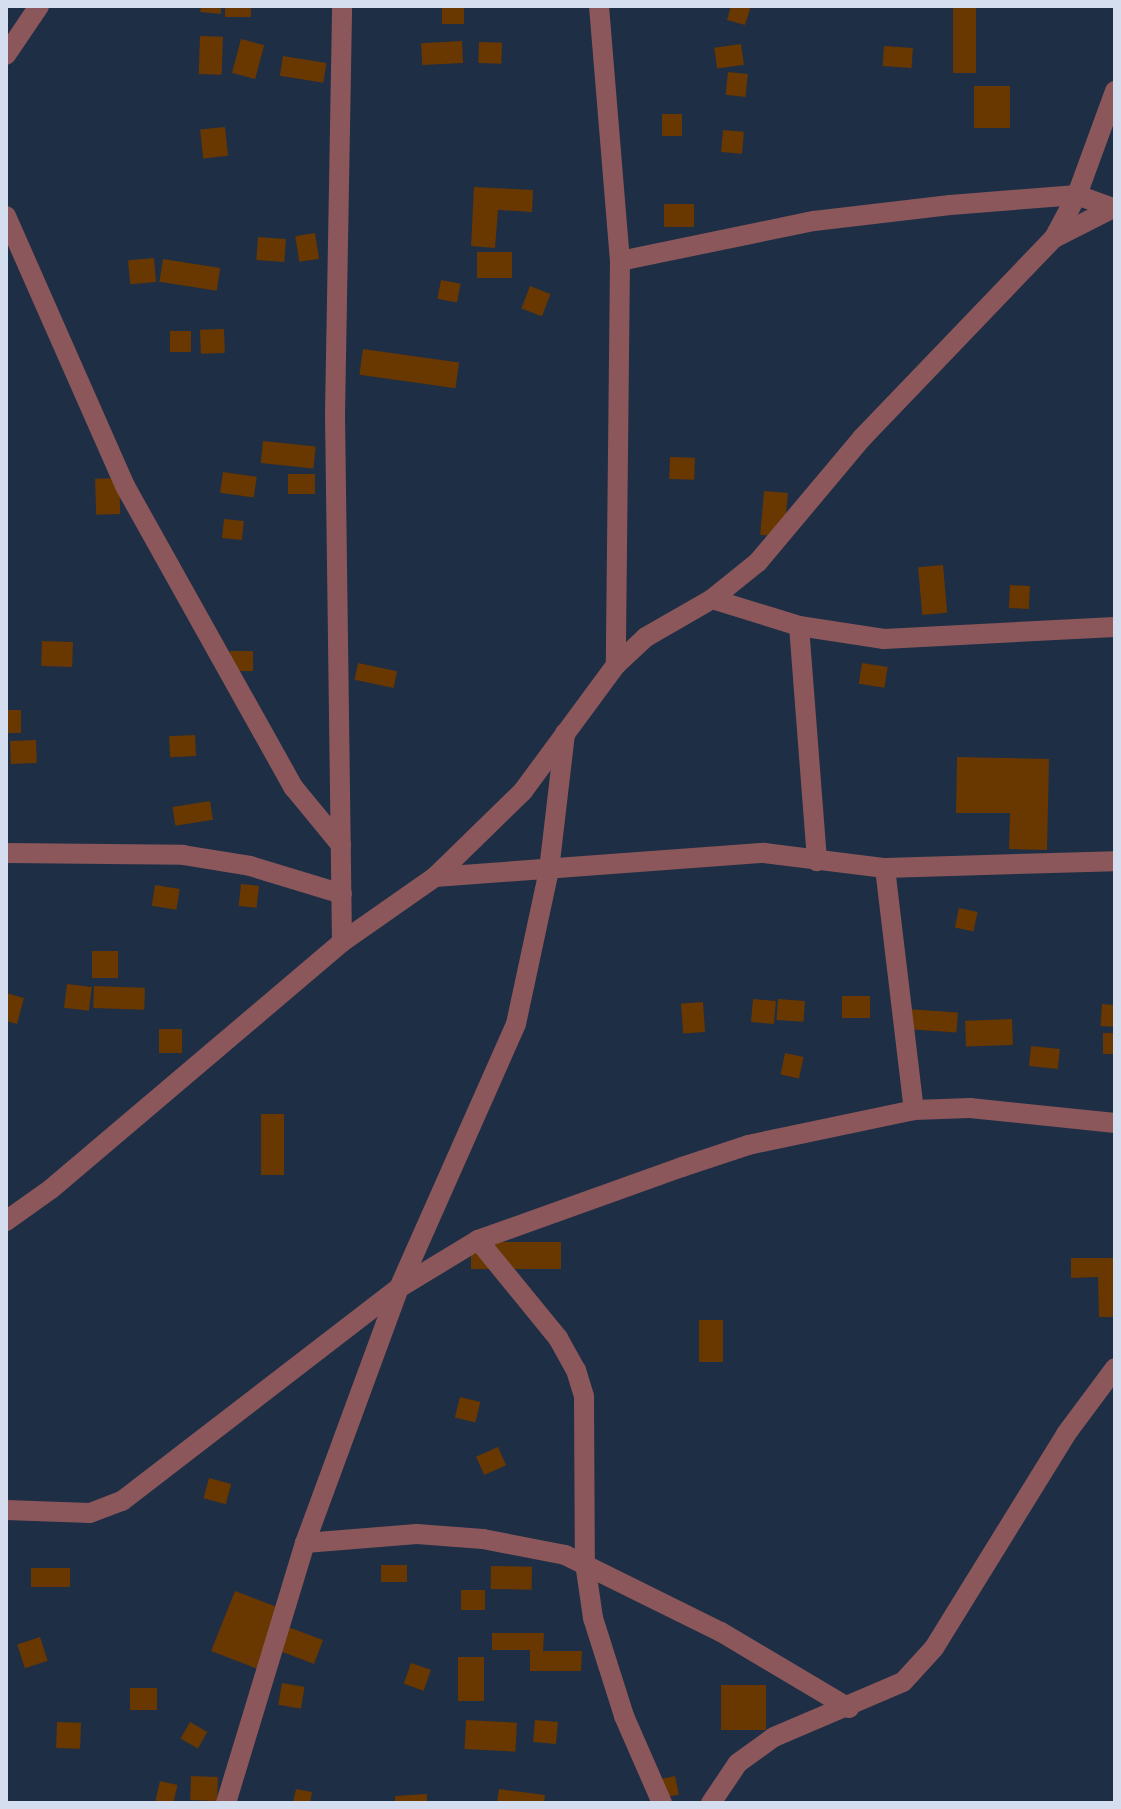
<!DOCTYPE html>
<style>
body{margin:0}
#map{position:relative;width:1121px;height:1809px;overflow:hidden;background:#1e2e45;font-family:Lora,serif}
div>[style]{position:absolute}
.building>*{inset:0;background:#693700;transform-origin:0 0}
.street>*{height:20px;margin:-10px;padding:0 10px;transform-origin:10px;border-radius:10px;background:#8b575a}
span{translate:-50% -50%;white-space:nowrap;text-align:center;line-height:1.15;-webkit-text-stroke:6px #15243b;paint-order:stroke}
.frame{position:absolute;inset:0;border:8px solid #d4deee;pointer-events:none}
</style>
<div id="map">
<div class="building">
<div style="clip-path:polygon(201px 6px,221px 6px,221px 14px,200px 12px)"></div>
<div style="left:225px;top:6px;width:26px;height:11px"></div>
<div style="left:442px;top:6px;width:22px;height:18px"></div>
<div style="clip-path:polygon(731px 6px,751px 6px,745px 25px,727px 20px)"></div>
<div style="left:953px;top:6px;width:23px;height:67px"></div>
<div style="left:200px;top:36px;width:23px;height:38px;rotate:2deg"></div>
<div style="left:241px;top:39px;width:24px;height:35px;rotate:15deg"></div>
<div style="left:462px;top:41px;width:22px;height:41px;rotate:87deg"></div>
<div style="left:479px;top:42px;width:23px;height:21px;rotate:2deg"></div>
<div style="left:741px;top:44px;width:21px;height:27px;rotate:82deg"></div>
<div style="left:884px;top:46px;width:29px;height:20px;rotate:4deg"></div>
<div style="left:283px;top:56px;width:44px;height:20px;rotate:9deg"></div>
<div style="left:728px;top:72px;width:20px;height:23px;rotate:6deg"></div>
<div style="left:974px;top:86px;width:36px;height:42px"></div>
<div style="left:662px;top:114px;width:20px;height:22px"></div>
<div style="left:225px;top:127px;width:29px;height:25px;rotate:84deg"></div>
<div style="left:723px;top:130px;width:21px;height:22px;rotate:5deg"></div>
<div style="clip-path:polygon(474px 187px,533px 190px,532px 212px,498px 210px,495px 248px,471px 246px)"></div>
<div style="left:694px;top:204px;width:23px;height:30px;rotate:90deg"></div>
<div style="left:315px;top:233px;width:26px;height:20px;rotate:81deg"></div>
<div style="left:258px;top:237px;width:28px;height:23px;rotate:4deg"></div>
<div style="left:512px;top:252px;width:26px;height:35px;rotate:90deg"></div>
<div style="left:154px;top:258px;width:24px;height:26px;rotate:85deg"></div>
<div style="left:163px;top:259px;width:58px;height:23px;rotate:9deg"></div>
<div style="left:441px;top:280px;width:20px;height:19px;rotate:11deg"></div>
<div style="left:530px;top:286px;width:22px;height:24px;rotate:21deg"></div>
<div style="left:224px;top:329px;width:24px;height:24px;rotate:88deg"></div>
<div style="left:170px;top:331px;width:21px;height:21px"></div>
<div style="left:363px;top:349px;width:97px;height:26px;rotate:8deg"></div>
<div style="left:263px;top:441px;width:53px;height:22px;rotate:6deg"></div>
<div style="left:670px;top:457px;width:25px;height:22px;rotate:2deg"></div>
<div style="left:223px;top:472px;width:34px;height:21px;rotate:8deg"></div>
<div style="left:288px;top:474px;width:27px;height:20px"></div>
<div style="left:119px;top:478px;width:36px;height:24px;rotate:88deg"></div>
<div style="left:764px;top:491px;width:24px;height:44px;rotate:5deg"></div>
<div style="left:224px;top:519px;width:20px;height:19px;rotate:6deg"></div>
<div style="left:943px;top:565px;width:48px;height:25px;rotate:85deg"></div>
<div style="left:1010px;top:585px;width:20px;height:23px;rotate:3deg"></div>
<div style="left:42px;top:641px;width:31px;height:25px;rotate:2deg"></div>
<div style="left:230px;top:651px;width:23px;height:20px"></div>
<div style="left:358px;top:663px;width:40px;height:17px;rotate:12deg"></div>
<div style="left:862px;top:663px;width:26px;height:21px;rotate:9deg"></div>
<div style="left:6px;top:710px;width:15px;height:23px"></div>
<div style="left:195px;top:735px;width:21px;height:26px;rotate:87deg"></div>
<div style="left:36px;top:740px;width:23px;height:26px;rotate:88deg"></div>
<div style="clip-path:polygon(957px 757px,1049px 759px,1047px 850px,1009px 849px,1010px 813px,956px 813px)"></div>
<div style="left:210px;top:801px;width:19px;height:38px;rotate:81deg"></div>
<div style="left:241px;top:884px;width:18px;height:22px;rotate:6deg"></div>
<div style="left:155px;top:885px;width:25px;height:21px;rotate:9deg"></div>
<div style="left:959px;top:908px;width:19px;height:20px;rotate:12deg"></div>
<div style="left:92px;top:951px;width:26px;height:27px"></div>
<div style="left:67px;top:984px;width:25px;height:24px;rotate:7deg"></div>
<div style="left:94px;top:986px;width:51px;height:22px;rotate:2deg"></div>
<div style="clip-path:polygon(6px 993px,24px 998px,17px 1024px,6px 1021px)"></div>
<div style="left:842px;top:996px;width:28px;height:22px"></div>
<div style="left:753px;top:999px;width:23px;height:23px;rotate:5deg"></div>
<div style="left:778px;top:999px;width:27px;height:21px;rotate:4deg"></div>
<div style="left:703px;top:1002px;width:30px;height:22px;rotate:86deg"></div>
<div style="left:1102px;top:1004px;width:13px;height:22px;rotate:4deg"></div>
<div style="left:907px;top:1009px;width:51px;height:20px;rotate:4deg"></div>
<div style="left:1012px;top:1019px;width:26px;height:47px;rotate:88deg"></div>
<div style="left:159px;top:1029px;width:23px;height:24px"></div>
<div style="left:1115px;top:1033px;width:21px;height:12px;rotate:90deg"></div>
<div style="left:1031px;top:1046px;width:29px;height:20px;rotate:6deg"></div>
<div style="left:785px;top:1053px;width:19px;height:22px;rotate:12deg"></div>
<div style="left:261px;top:1114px;width:23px;height:61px"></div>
<div style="left:471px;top:1242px;width:90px;height:27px"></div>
<div style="clip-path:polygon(1071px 1258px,1115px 1258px,1115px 1317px,1099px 1317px,1098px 1277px,1071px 1278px)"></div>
<div style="left:699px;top:1320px;width:24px;height:42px"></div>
<div style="left:460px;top:1397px;width:21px;height:21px;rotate:14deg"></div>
<div style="left:498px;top:1447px;width:20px;height:24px;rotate:66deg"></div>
<div style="left:209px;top:1478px;width:23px;height:21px;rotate:15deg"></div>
<div style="left:381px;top:1565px;width:26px;height:17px"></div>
<div style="left:491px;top:1566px;width:41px;height:23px;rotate:1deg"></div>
<div style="left:70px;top:1568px;width:19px;height:39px;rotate:90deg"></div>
<div style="left:461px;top:1590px;width:24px;height:20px"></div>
<div style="clip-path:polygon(235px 1591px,293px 1613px,288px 1627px,323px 1640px,314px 1664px,267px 1646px,258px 1669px,211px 1651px)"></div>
<div style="clip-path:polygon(492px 1633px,544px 1633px,543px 1651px,582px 1651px,581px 1671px,530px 1671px,530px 1650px,492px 1650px)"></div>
<div style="left:40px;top:1637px;width:25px;height:24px;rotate:72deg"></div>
<div style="left:484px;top:1657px;width:44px;height:26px;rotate:90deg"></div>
<div style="left:411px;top:1663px;width:21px;height:22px;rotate:19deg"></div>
<div style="left:282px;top:1683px;width:23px;height:22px;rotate:10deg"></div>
<div style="left:721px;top:1685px;width:45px;height:45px"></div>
<div style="left:130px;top:1688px;width:27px;height:22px"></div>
<div style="left:466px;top:1720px;width:51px;height:29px;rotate:3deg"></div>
<div style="left:535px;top:1720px;width:23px;height:22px;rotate:5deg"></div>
<div style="left:57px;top:1722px;width:24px;height:26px;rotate:2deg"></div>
<div style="left:190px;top:1722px;width:20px;height:19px;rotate:30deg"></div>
<div style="left:191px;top:1776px;width:27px;height:24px;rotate:2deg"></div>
<div style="left:675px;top:1776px;width:19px;height:29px;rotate:78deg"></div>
<div style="left:160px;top:1781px;width:18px;height:20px;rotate:13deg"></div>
<div style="clip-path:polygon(296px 1789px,312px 1792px,310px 1803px,293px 1803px)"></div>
<div style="clip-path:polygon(499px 1789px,545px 1795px,544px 1803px,497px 1803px)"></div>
<div style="clip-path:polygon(427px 1794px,427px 1803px,395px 1803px,395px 1796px)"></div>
</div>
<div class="street">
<div style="left:599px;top:6px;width:256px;rotate:85.3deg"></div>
<div style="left:620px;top:261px;width:404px;rotate:90.6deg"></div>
<div style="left:6px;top:55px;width:59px;rotate:-56deg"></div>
<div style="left:6px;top:216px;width:295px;rotate:66.2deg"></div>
<div style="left:125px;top:486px;width:346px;rotate:60.8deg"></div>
<div style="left:294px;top:788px;width:74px;rotate:50.5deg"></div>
<div style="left:1054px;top:238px;width:68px;rotate:-26.9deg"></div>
<div style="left:620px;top:261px;width:198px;rotate:-11.7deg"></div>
<div style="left:814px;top:221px;width:137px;rotate:-6.7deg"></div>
<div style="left:950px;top:205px;width:127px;rotate:-4.5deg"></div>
<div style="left:1077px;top:195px;width:38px;rotate:20deg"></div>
<div style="left:712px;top:599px;width:91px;rotate:17.2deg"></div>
<div style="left:799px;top:626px;width:86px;rotate:8.7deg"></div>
<div style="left:884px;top:639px;width:231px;rotate:-3deg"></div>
<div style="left:799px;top:626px;width:236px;rotate:85.6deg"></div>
<div style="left:6px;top:853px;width:177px;rotate:0.6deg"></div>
<div style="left:183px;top:855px;width:68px;rotate:9.3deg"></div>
<div style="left:250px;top:866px;width:96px;rotate:16.9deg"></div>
<div style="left:885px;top:868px;width:244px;rotate:83.2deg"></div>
<div style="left:435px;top:877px;width:330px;rotate:-4.2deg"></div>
<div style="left:764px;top:853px;width:122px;rotate:7.1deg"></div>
<div style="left:885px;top:868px;width:230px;rotate:-1.7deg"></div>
<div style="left:342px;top:942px;width:528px;rotate:-90.76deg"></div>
<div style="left:335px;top:414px;width:408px;rotate:-89deg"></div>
<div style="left:6px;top:1221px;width:55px;rotate:-35.4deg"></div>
<div style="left:51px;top:1189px;width:382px;rotate:-40.3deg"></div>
<div style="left:342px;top:942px;width:113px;rotate:-35deg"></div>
<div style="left:435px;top:877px;width:123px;rotate:-44.3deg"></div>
<div style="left:523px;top:791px;width:157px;rotate:-53.6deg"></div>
<div style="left:616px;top:665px;width:41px;rotate:-43deg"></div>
<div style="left:646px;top:637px;width:76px;rotate:-29.9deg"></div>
<div style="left:712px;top:599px;width:59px;rotate:-38.8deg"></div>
<div style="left:758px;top:562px;width:162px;rotate:-50deg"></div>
<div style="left:862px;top:438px;width:277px;rotate:-46.2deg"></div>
<div style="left:1054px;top:238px;width:49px;rotate:-61.9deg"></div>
<div style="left:1077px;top:195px;width:111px;rotate:-69.9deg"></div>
<div style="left:478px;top:1240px;width:127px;rotate:50.8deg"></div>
<div style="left:558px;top:1338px;width:37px;rotate:61deg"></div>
<div style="left:576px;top:1370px;width:28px;rotate:73deg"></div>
<div style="left:584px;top:1397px;width:166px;rotate:89.7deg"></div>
<div style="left:585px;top:1563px;width:56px;rotate:81.7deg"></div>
<div style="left:593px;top:1618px;width:103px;rotate:72.4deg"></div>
<div style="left:624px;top:1716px;width:95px;rotate:66.4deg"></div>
<div style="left:6px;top:1510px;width:84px;rotate:2deg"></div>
<div style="left:90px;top:1513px;width:34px;rotate:-21deg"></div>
<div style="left:122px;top:1501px;width:349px;rotate:-37.6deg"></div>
<div style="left:399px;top:1288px;width:92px;rotate:-31.3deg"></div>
<div style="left:478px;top:1240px;width:217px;rotate:-19.7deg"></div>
<div style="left:682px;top:1167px;width:70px;rotate:-18.4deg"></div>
<div style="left:748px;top:1145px;width:170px;rotate:-11.9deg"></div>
<div style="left:914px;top:1110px;width:56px;rotate:-2deg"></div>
<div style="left:970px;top:1108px;width:146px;rotate:5.9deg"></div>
<div style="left:305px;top:1543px;width:112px;rotate:-4.6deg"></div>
<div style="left:417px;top:1534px;width:66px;rotate:4.3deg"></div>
<div style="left:483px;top:1539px;width:84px;rotate:11deg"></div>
<div style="left:565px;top:1555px;width:174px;rotate:26.3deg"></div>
<div style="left:721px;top:1632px;width:149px;rotate:30.7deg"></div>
<div style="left:226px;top:1803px;width:272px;rotate:-73.1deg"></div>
<div style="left:305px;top:1543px;width:272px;rotate:-69.8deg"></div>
<div style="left:399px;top:1288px;width:289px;rotate:-66.1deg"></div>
<div style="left:516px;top:1024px;width:157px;rotate:-77.9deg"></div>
<div style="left:549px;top:870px;width:138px;rotate:-83.3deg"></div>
<div style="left:711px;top:1803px;width:48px;rotate:-56deg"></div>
<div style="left:738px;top:1763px;width:44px;rotate:-35.8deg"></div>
<div style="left:774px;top:1737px;width:140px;rotate:-23.1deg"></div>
<div style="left:903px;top:1682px;width:46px;rotate:-47.6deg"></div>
<div style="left:934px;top:1648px;width:251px;rotate:-58.3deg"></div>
<div style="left:1066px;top:1434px;width:82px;rotate:-53.4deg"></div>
</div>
<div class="frame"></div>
</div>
